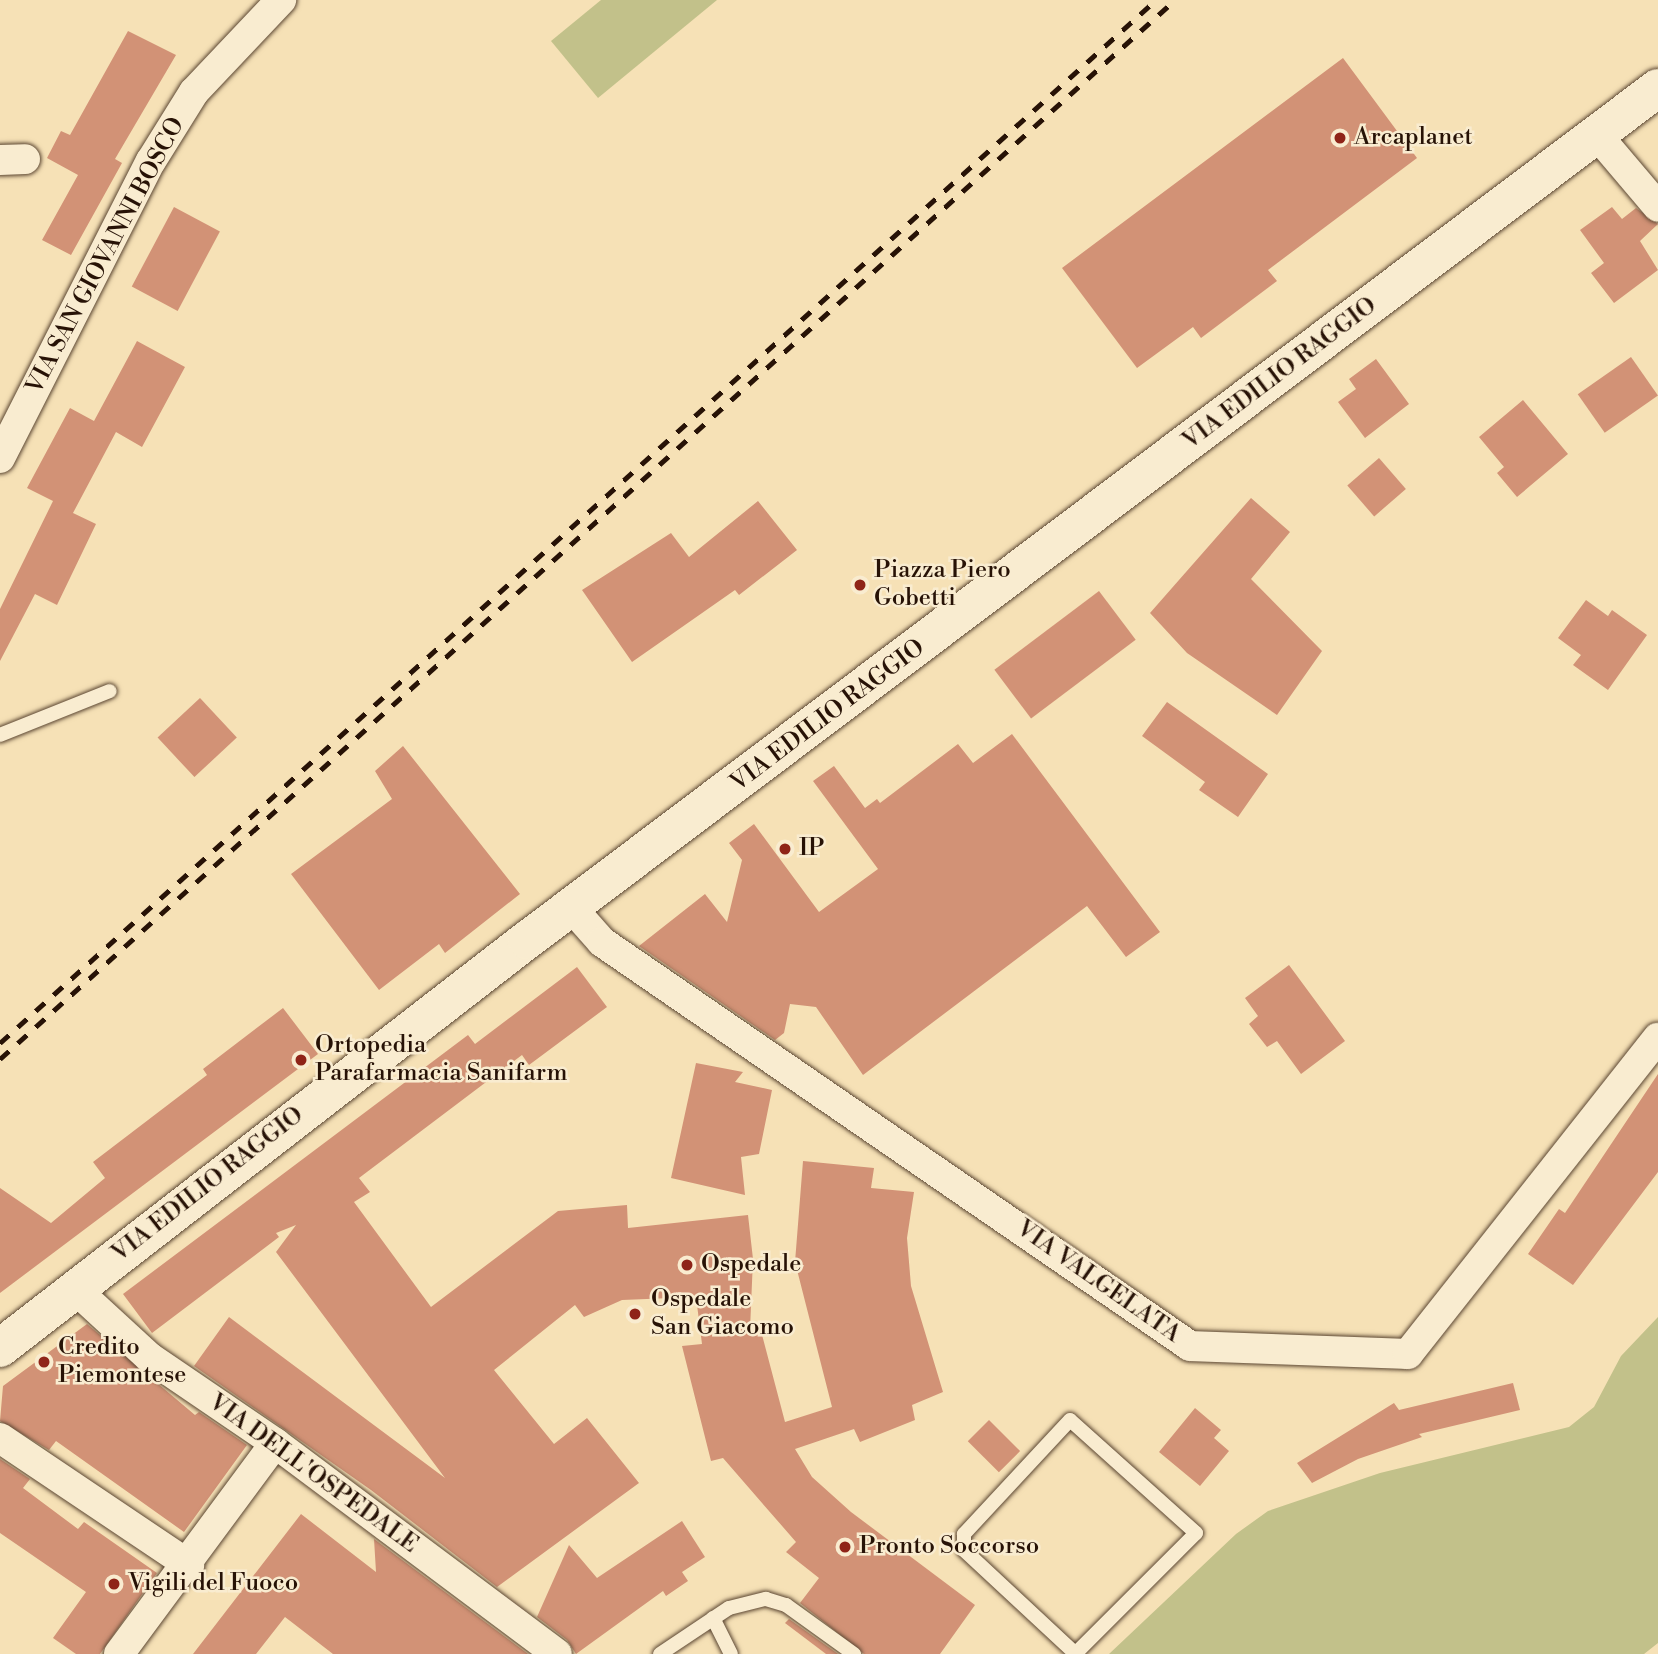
<!DOCTYPE html>
<style>
body{margin:0}
#map{position:relative;width:1658px;height:1654px;overflow:hidden;background:#f6e1b6;font-family:"Libre Bodoni",serif}
div>[style]{position:absolute}
.green>*{inset:0;background:#c2c18a}
.building>*{inset:0;background:#d29276;transform-origin:0 0}
.roads{filter:drop-shadow(0 0 2px #5b4632) drop-shadow(0 0 2px #5b4632)}
.lane>*{height:14px;margin:-7px;padding:0 7px;transform-origin:7px;border-radius:7px;background:#f9ecd0}
.street>*{height:30px;margin:-15px;padding:0 15px;transform-origin:15px;border-radius:15px;background:#f9ecd0}
.secondary>*{height:38px;margin:-19px;padding:0 19px;transform-origin:19px;border-radius:19px;background:#f9ecd0}
.rail>*{height:5px;margin-top:-2.5px;transform-origin:0;background:repeating-linear-gradient(90deg,#271206 0 12px,transparent 0 24px)}
.dots>*{width:19px;height:19px;translate:-50% -50%;box-sizing:border-box;border:4px solid #f9ecd0;border-radius:50%}
span{translate:-50% -50%;white-space:nowrap;text-align:center;line-height:1.15;-webkit-text-stroke:5px #f9ecd0;paint-order:stroke}
.poi-label{font-size:24px;color:#271206}
.left{translate:0 -50%;text-align:left}
.street-label{font-size:24px;color:#271206}
</style>
<div id="map">
<div class="green">
<div style="clip-path:polygon(601px 0,717px 0,598px 98px,551px 41px)"></div>
<div style="clip-path:polygon(1658px 1317px,1658px 1643px,1644px 1654px,1109px 1654px,1236px 1534px,1268px 1511px,1380px 1473px,1569px 1427px,1594px 1407px,1621px 1356px)"></div>
</div>
<div class="building">
<div style="clip-path:polygon(128px 31px,176px 55px,115px 159px,122px 163px,71px 255px,42px 240px,78px 175px,47px 158px,61px 131px,70px 135px)"></div>
<div style="clip-path:polygon(1343px 58px,1417px 158px,1268px 270px,1277px 281px,1201px 338px,1193px 327px,1137px 368px,1062px 268px)"></div>
<div style="left:174px;top:207px;width:52px;height:90px;rotate:28deg"></div>
<div style="clip-path:polygon(1612px 207px,1622px 219px,1636px 208px,1658px 224px,1640px 241px,1658px 270px,1614px 303px,1591px 273px,1604px 263px,1580px 230px)"></div>
<div style="clip-path:polygon(137px 341px,185px 367px,142px 447px,116px 432px,73px 513px,96px 524px,57px 605px,35px 594px,0 661px,0 609px,53px 501px,27px 488px,70px 408px,94px 421px)"></div>
<div style="left:1631px;top:357px;width:47px;height:65px;rotate:55deg"></div>
<div style="clip-path:polygon(1376px 359px,1409px 404px,1365px 438px,1338px 402px,1356px 389px,1349px 379px)"></div>
<div style="clip-path:polygon(1523px 400px,1568px 454px,1517px 497px,1497px 473px,1504px 467px,1479px 437px)"></div>
<div style="left:1379px;top:458px;width:41px;height:42px;rotate:49deg"></div>
<div style="clip-path:polygon(1251px 498px,1290px 532px,1251px 579px,1322px 651px,1277px 715px,1187px 653px,1150px 613px)"></div>
<div style="clip-path:polygon(758px 501px,797px 550px,739px 595px,735px 590px,632px 662px,582px 590px,671px 533px,689px 557px)"></div>
<div style="left:1099px;top:591px;width:61px;height:131px;rotate:53deg"></div>
<div style="clip-path:polygon(1586px 600px,1608px 616px,1612px 610px,1647px 635px,1608px 690px,1573px 665px,1581px 655px,1558px 638px)"></div>
<div style="left:200px;top:698px;width:54px;height:58px;rotate:47deg"></div>
<div style="clip-path:polygon(1167px 702px,1268px 774px,1238px 817px,1199px 790px,1205px 782px,1142px 736px)"></div>
<div style="clip-path:polygon(1012px 734px,1160px 932px,1126px 957px,1087px 906px,863px 1075px,816px 1007px,790px 1004px,784px 1033px,775px 1040px,639px 946px,705px 894px,727px 922px,742px 860px,729px 843px,754px 824px,819px 912px,878px 869px,813px 781px,834px 766px,865px 808px,877px 799px,880px 803px,958px 744px,973px 763px)"></div>
<div style="clip-path:polygon(403px 746px,520px 894px,445px 953px,439px 944px,379px 990px,291px 874px,392px 799px,375px 771px)"></div>
<div style="clip-path:polygon(1289px 965px,1345px 1041px,1301px 1074px,1277px 1041px,1267px 1047px,1249px 1024px,1258px 1016px,1245px 998px)"></div>
<div style="clip-path:polygon(577px 967px,607px 1007px,529px 1065px,522px 1055px,359px 1178px,370px 1192px,354px 1202px,431px 1307px,558px 1211px,627px 1205px,628px 1228px,748px 1215px,753px 1259px,750px 1330px,761px 1331px,785px 1422px,832px 1407px,795px 1262px,803px 1161px,874px 1168px,871px 1188px,914px 1192px,907px 1238px,911px 1286px,943px 1392px,912px 1405px,915px 1420px,860px 1442px,854px 1429px,795px 1449px,812px 1477px,851px 1512px,975px 1605px,940px 1654px,864px 1654px,800px 1603px,819px 1578px,786px 1552px,796px 1542px,723px 1458px,711px 1461px,682px 1346px,702px 1344px,696px 1297px,622px 1300px,584px 1317px,575px 1305px,494px 1370px,554px 1444px,587px 1418px,639px 1483px,497px 1587px,371px 1490px,194px 1366px,229px 1317px,445px 1478px,276px 1252px,296px 1225px,276px 1233px,279px 1237px,152px 1333px,123px 1294px,468px 1035px,475px 1044px)"></div>
<div style="clip-path:polygon(283px 1008px,318px 1054px,0 1293px,0 1188px,51px 1223px,105px 1178px,93px 1162px,207px 1075px,203px 1069px)"></div>
<div style="clip-path:polygon(696px 1063px,743px 1072px,735px 1082px,772px 1090px,759px 1154px,741px 1157px,745px 1195px,671px 1178px)"></div>
<div style="clip-path:polygon(1658px 1074px,1658px 1172px,1573px 1285px,1528px 1254px,1559px 1209px,1565px 1213px)"></div>
<div style="clip-path:polygon(87px 1324px,195px 1415px,199px 1412px,247px 1445px,184px 1532px,56px 1441px,49px 1450px,0 1421px,3px 1386px)"></div>
<div style="clip-path:polygon(1513px 1383px,1520px 1410px,1419px 1434px,1422px 1437px,1358px 1459px,1312px 1483px,1297px 1463px,1394px 1403px,1399px 1410px)"></div>
<div style="clip-path:polygon(1195px 1408px,1221px 1430px,1214px 1438px,1229px 1451px,1200px 1486px,1159px 1452px)"></div>
<div style="left:989px;top:1420px;width:44px;height:30px;rotate:45deg"></div>
<div style="clip-path:polygon(0 1459px,30px 1479px,23px 1488px,78px 1529px,84px 1522px,157px 1573px,100px 1654px,76px 1654px,53px 1638px,86px 1592px,0 1533px)"></div>
<div style="clip-path:polygon(301px 1514px,376px 1572px,374px 1539px,528px 1654px,333px 1654px,285px 1617px,256px 1654px,193px 1654px)"></div>
<div style="clip-path:polygon(682px 1521px,705px 1557px,682px 1572px,688px 1581px,666px 1596px,663px 1591px,576px 1654px,567px 1640px,537px 1617px,569px 1545px,597px 1578px)"></div>
<div style="clip-path:polygon(789px 1619px,838px 1654px,826px 1654px,785px 1623px)"></div>
</div>
<div class="roads">
<div class="lane">
<div style="left:0;top:735px;width:118px;rotate:-21.8deg"></div>
<div style="left:713px;top:1618px;width:40px;rotate:63.4deg"></div>
<div style="left:660px;top:1654px;width:83px;rotate:-33.7deg"></div>
<div style="left:729px;top:1608px;width:38px;rotate:-14deg"></div>
<div style="left:766px;top:1599px;width:21px;rotate:17deg"></div>
<div style="left:786px;top:1605px;width:84px;rotate:35.8deg"></div>
<div style="left:1075px;top:1654px;width:171px;rotate:-45deg"></div>
<div style="left:1196px;top:1533px;width:169px;rotate:-138.1deg"></div>
<div style="left:1070px;top:1420px;width:156px;rotate:132.9deg"></div>
<div style="left:964px;top:1534px;width:16px;rotate:90deg"></div>
<div style="left:964px;top:1550px;width:151px;rotate:42.9deg"></div>
</div>
<div class="street">
<div style="left:1597px;top:135px;width:94px;rotate:49.7deg"></div>
<div style="left:0;top:160px;width:25px;rotate:-2deg"></div>
<div style="left:0;top:458px;width:333px;rotate:-63.1deg"></div>
<div style="left:151px;top:161px;width:81px;rotate:-58.1deg"></div>
<div style="left:194px;top:92px;width:127px;rotate:-46.6deg"></div>
<div style="left:571px;top:907px;width:47px;rotate:48.5deg"></div>
<div style="left:602px;top:942px;width:713px;rotate:34.49deg"></div>
<div style="left:1190px;top:1346px;width:218px;rotate:2.1deg"></div>
<div style="left:1408px;top:1354px;width:403px;rotate:-51.7deg"></div>
<div style="left:75px;top:1289px;width:100px;rotate:42.6deg"></div>
<div style="left:149px;top:1357px;width:153px;rotate:34.3deg"></div>
<div style="left:275px;top:1443px;width:352px;rotate:36.8deg"></div>
<div style="left:0;top:1438px;width:228px;rotate:33.9deg"></div>
<div style="left:119px;top:1654px;width:262px;rotate:-53.5deg"></div>
</div>
<div class="secondary">
<div style="left:0;top:1348px;width:666px;rotate:-37.75deg"></div>
<div style="left:527px;top:940px;width:1416px;rotate:-36.99deg"></div>
</div>
</div>
<div class="rail">
<div style="left:0;top:1043px;width:1557px;rotate:-42.06deg"></div>
<div style="left:0;top:1059px;width:1582px;rotate:-42.03deg"></div>
</div>
<div class="dots">
<div style="left:1340px;top:138px;background:#8f2418"></div>
<div style="left:860px;top:585px;background:#8f2418"></div>
<div style="left:785px;top:849px;background:#8f2418"></div>
<div style="left:301px;top:1060px;background:#8f2418"></div>
<div style="left:687px;top:1265px;background:#8f2418"></div>
<div style="left:635px;top:1314px;background:#8f2418"></div>
<div style="left:44px;top:1362px;background:#8f2418"></div>
<div style="left:845px;top:1547px;background:#8f2418"></div>
<div style="left:114px;top:1584px;background:#8f2418"></div>
</div>
<div class="poi-label">
<span class="left" style="left:1354px;top:138px">Arcaplanet</span>
<span class="left" style="left:874px;top:585px">Piazza Piero<br>Gobetti</span>
<span class="left" style="left:799px;top:849px">IP</span>
<span class="left" style="left:315px;top:1060px">Ortopedia<br>Parafarmacia Sanifarm</span>
<span class="left" style="left:701px;top:1265px">Ospedale</span>
<span class="left" style="left:651px;top:1314px">Ospedale<br>San Giacomo</span>
<span class="left" style="left:58px;top:1362px">Credito<br>Piemontese</span>
<span class="left" style="left:859px;top:1547px">Pronto Soccorso</span>
<span class="left" style="left:128px;top:1584px">Vigili del Fuoco</span>
</div>
<div class="street-label">
<span style="left:106px;top:256px;rotate:-62deg">VIA SAN GIOVANNI BOSCO</span>
<span style="left:1280px;top:374px;rotate:-37deg">VIA EDILIO RAGGIO</span>
<span style="left:828px;top:716px;rotate:-37deg">VIA EDILIO RAGGIO</span>
<span style="left:208px;top:1185px;rotate:-38deg">VIA EDILIO RAGGIO</span>
<span style="left:1098px;top:1282px;rotate:35deg">VIA VALGELATA</span>
<span style="left:313px;top:1474px;rotate:36deg">VIA DELL'OSPEDALE</span>
</div>
</div>
